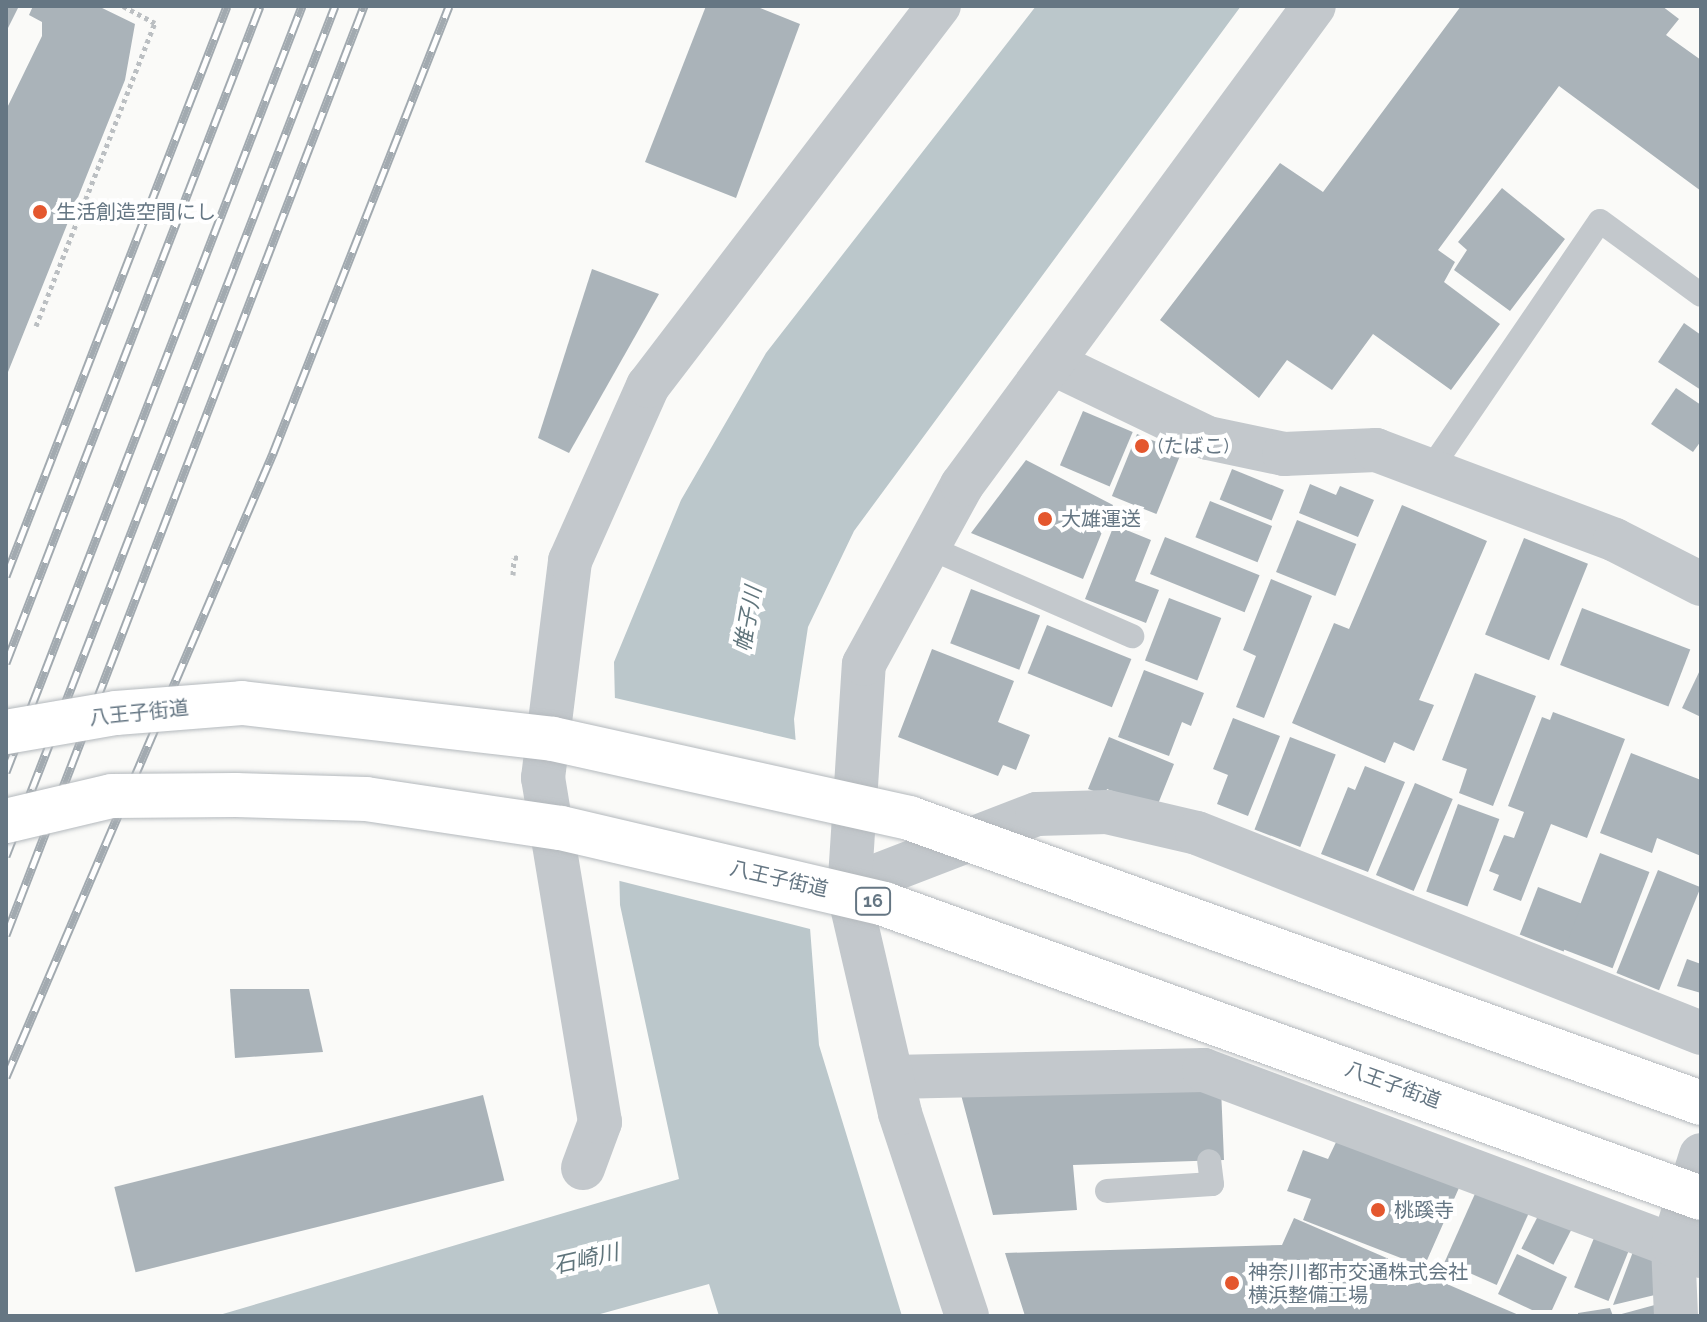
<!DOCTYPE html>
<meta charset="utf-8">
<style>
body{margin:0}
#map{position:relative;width:1707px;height:1322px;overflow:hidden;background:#fafaf8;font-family:Raleway,"Noto Sans JP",sans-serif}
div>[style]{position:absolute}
.water>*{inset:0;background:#bbc7cb}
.pier>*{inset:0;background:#fafaf8}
.building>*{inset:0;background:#aab3b9;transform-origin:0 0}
.path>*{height:5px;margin-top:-2.5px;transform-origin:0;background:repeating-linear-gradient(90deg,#bbbfc2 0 4px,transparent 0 8px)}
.service>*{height:24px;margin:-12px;padding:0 12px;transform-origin:12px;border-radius:12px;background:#c3c8cc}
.minor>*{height:44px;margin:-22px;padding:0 22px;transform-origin:22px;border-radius:22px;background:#c3c8cc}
.rail>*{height:9px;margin-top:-4.5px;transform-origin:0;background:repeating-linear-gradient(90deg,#fff 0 18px,#a2aab0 0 36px);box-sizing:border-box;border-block:2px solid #a2aab0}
.bridges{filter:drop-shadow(0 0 2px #b4b9bd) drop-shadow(0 0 2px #b4b9bd)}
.trunk-bridge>*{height:44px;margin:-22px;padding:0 22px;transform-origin:22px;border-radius:22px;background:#fff}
.dots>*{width:22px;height:22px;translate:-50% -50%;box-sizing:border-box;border:4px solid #fff;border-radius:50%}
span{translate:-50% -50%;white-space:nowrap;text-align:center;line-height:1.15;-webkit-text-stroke:8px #fff;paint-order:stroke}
.shield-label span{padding:2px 6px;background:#fff;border:2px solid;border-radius:6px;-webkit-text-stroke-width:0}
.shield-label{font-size:18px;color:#657683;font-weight:700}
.poi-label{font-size:20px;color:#657683}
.left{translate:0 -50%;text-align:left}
.street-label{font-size:20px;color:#657683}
.water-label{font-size:22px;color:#60757c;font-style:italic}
.frame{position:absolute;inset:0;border:8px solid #657683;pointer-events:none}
</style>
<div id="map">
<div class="water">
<div style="clip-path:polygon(1036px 6px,1241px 6px,854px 531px,808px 627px,794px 719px,819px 1045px,902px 1316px,719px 1316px,709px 1284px,593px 1316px,216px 1316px,679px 1179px,620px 905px,614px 662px,681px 500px,766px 353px)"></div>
</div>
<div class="pier">
<div style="clip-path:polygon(611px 697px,800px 741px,814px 930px,616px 880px)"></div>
</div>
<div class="building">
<div style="clip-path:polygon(6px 6px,19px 6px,6px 32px)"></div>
<div style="clip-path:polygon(33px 6px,98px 6px,135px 24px,125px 80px,6px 377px,6px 110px,42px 36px,42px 22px,29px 15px)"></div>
<div style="clip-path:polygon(706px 6px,755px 6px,800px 24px,736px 198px,645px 162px)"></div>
<div style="clip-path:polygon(1461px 6px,1662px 6px,1679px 19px,1666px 35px,1701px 60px,1701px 191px,1559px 86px,1438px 250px,1455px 262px,1444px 282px,1500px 324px,1451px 390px,1373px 334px,1332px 390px,1287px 360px,1259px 398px,1160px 320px,1280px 163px,1323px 192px)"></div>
<div style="clip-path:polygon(1502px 188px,1565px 239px,1510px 311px,1454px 270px,1467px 250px,1458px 242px)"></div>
<div style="clip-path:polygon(592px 269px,659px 294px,569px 453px,538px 438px)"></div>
<div style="clip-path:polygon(1684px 323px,1701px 335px,1701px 390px,1658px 362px)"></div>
<div style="clip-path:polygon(1676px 388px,1701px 405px,1701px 441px,1693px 452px,1651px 424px)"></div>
<div style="left:1083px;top:411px;width:54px;height:59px;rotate:23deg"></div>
<div style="left:1137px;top:434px;width:48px;height:67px;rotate:22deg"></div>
<div style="clip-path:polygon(1026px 460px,1113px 505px,1083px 579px,971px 533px)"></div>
<div style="left:1232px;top:469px;width:56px;height:33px;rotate:22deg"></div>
<div style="clip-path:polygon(1310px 484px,1336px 495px,1340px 486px,1374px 500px,1358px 537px,1299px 513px)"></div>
<div style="left:1210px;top:501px;width:67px;height:39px;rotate:22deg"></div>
<div style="clip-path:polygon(1402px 505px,1487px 541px,1419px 700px,1434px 705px,1414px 751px,1394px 742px,1385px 763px,1292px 723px,1334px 623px,1349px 629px)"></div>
<div style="left:1297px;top:520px;width:64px;height:56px;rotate:22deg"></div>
<div style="clip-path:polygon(1114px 525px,1151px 540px,1135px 581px,1159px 590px,1146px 623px,1085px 599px)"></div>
<div style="left:1165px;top:537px;width:102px;height:40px;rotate:22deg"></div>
<div style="left:1524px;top:538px;width:69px;height:104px;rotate:22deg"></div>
<div style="clip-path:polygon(1271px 579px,1312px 596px,1264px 718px,1236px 707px,1256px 656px,1243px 650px)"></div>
<div style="left:971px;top:589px;width:74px;height:58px;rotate:21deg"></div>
<div style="left:1169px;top:598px;width:56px;height:67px;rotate:21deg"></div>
<div style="left:1582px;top:608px;width:116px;height:61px;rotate:21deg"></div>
<div style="left:1047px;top:625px;width:91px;height:52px;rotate:22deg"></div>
<div style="clip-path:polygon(932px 649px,1014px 681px,998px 722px,1030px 735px,1016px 770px,1003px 765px,998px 776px,898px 737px)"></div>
<div style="clip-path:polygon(1701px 668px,1701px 717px,1682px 708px)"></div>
<div style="clip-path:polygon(1144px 670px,1204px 693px,1191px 726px,1182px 722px,1169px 756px,1118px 737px)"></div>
<div style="clip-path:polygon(1475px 673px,1536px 696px,1493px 806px,1459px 793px,1467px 769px,1442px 760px)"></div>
<div style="clip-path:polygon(1553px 712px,1625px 739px,1587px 838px,1551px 824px,1521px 901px,1493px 890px,1499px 875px,1489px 871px,1504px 835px,1514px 838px,1524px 812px,1508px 806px,1542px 717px,1550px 720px)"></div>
<div style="clip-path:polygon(1233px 718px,1280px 736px,1248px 816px,1217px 804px,1228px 775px,1213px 769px)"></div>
<div style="clip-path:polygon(1109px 737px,1174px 764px,1156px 809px,1107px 789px,1105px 795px,1088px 789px)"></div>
<div style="left:1290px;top:737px;width:49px;height:99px;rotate:21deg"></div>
<div style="clip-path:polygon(1631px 753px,1701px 780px,1701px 856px,1657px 838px,1652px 853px,1600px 833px)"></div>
<div style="clip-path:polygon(1365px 766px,1405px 782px,1368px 872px,1321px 854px,1348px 787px,1355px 790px)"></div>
<div style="left:1415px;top:783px;width:41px;height:100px;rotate:23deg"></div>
<div style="left:1458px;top:804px;width:44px;height:93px;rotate:20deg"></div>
<div style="left:1600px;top:853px;width:53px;height:103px;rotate:21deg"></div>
<div style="left:1658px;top:870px;width:46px;height:111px;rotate:22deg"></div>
<div style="left:1538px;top:887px;width:47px;height:51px;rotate:21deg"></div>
<div style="clip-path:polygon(1687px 959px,1701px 964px,1701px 993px,1677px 986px)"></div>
<div style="clip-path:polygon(230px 989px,309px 989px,323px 1052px,235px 1058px)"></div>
<div style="clip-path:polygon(1221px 1088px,1224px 1160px,1073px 1165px,1077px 1210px,993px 1215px,960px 1091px)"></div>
<div style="left:483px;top:1095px;width:88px;height:380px;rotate:76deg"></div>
<div style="clip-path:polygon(1338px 1138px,1462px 1181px,1424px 1267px,1303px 1220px,1311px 1199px,1287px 1191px,1303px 1150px,1328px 1159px)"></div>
<div style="left:1478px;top:1187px;width:57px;height:82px;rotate:24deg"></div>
<div style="left:1540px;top:1212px;width:36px;height:41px;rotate:27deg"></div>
<div style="clip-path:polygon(1294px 1218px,1521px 1316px,1025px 1316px,1005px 1253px,1282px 1245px)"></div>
<div style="left:1594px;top:1238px;width:37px;height:53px;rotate:22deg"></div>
<div style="clip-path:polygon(1634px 1249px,1662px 1258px,1659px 1294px,1613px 1305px)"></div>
<div style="clip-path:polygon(1517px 1254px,1567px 1277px,1552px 1310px,1532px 1310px,1498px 1294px)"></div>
<div style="clip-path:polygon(1662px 1303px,1665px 1316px,1618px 1316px,1618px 1315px)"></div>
<div style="clip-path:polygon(1610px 1308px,1613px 1316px,1578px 1316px,1578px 1313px)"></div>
</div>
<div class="path">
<div style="left:36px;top:326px;width:326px;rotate:-68.6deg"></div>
<div style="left:155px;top:23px;width:36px;rotate:-152deg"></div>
<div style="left:513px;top:575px;width:17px;rotate:-87deg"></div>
<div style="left:514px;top:558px;width:5px;rotate:-11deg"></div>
</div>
<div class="service">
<div style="left:1430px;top:470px;width:301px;rotate:-55.7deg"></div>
<div style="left:1600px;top:221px;width:125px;rotate:36.2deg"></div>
<div style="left:928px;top:547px;width:223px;rotate:23.6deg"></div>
<div style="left:1107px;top:1191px;width:105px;rotate:-3.8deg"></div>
<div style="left:1212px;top:1184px;width:23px;rotate:-97deg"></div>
</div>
<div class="minor">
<div style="left:1052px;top:363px;width:173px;rotate:25.7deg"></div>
<div style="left:1208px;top:438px;width:78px;rotate:11.9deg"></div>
<div style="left:1284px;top:454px;width:92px;rotate:-2.5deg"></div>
<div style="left:1376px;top:450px;width:255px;rotate:20.6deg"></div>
<div style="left:1615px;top:540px;width:97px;rotate:27.1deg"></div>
<div style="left:850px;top:886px;width:200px;rotate:-21.1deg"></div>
<div style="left:1037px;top:814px;width:70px;rotate:-1.6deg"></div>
<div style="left:1107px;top:812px;width:92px;rotate:13.1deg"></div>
<div style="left:1197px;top:833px;width:542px;rotate:21.64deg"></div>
<div style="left:892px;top:1077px;width:312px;rotate:-1.3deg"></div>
<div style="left:1204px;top:1070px;width:531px;rotate:20.52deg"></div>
<div style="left:583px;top:1168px;width:49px;rotate:-69.7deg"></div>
<div style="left:600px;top:1122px;width:349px;rotate:-99.4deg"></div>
<div style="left:543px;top:778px;width:219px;rotate:-82.9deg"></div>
<div style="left:570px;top:561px;width:192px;rotate:-66deg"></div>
<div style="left:648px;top:386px;width:479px;rotate:-52.6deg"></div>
<div style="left:967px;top:1316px;width:214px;rotate:-108.3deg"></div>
<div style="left:900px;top:1113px;width:225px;rotate:-103.1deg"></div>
<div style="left:849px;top:894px;width:230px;rotate:-86.3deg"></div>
<div style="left:864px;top:664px;width:204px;rotate:-61.3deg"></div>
<div style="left:962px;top:485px;width:594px;rotate:-53.69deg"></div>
<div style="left:1676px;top:1316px;width:71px;rotate:-92.4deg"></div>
<div style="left:1673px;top:1245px;width:94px;rotate:-72.7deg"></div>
</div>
<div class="rail">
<div style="left:6px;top:576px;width:611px;rotate:-68.81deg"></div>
<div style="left:6px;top:663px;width:704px;rotate:-68.86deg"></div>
<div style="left:6px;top:772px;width:821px;rotate:-68.87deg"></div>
<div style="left:6px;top:856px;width:911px;rotate:-68.84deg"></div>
<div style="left:6px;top:935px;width:996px;rotate:-68.93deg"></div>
<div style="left:6px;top:1077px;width:679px;rotate:-66.83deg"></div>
<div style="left:273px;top:453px;width:480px;rotate:-68.5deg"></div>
</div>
<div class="bridges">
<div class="trunk-bridge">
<div style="left:6px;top:732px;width:112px;rotate:-9.8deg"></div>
<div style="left:116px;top:713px;width:126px;rotate:-4.5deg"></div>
<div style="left:242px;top:703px;width:313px;rotate:6.6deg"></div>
<div style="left:553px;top:739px;width:365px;rotate:12.5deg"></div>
<div style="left:909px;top:818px;width:842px;rotate:19.79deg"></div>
<div style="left:6px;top:821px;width:109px;rotate:-13.3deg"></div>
<div style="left:112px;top:796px;width:124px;rotate:-0.5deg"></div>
<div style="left:236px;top:795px;width:130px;rotate:1.8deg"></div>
<div style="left:366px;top:799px;width:197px;rotate:8.5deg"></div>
<div style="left:561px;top:828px;width:332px;rotate:13.2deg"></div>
<div style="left:884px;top:904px;width:868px;rotate:19.79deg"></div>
</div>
</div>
<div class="dots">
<div style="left:40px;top:212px;background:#e4572e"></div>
<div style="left:1142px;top:446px;background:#e4572e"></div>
<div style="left:1045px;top:519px;background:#e4572e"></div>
<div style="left:1378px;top:1210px;background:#e4572e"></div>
<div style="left:1232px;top:1283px;background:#e4572e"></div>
</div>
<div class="shield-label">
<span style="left:873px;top:901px">16</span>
</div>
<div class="poi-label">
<span class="left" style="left:56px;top:212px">生活創造空間にし</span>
<span class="left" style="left:1158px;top:446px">(たばこ)</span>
<span class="left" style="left:1061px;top:519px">大雄運送</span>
<span class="left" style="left:1394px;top:1210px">桃蹊寺</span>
<span class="left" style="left:1248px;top:1284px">神奈川都市交通株式会社<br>横浜整備工場</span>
</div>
<div class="street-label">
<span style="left:139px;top:713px;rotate:-6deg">八王子街道</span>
<span style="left:779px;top:879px;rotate:13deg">八王子街道</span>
<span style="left:1393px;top:1085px;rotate:20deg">八王子街道</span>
</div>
<div class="water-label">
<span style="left:748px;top:619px;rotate:-80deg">帷子川</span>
<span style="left:586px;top:1259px;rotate:-13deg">石崎川</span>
</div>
<div class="frame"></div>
</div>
